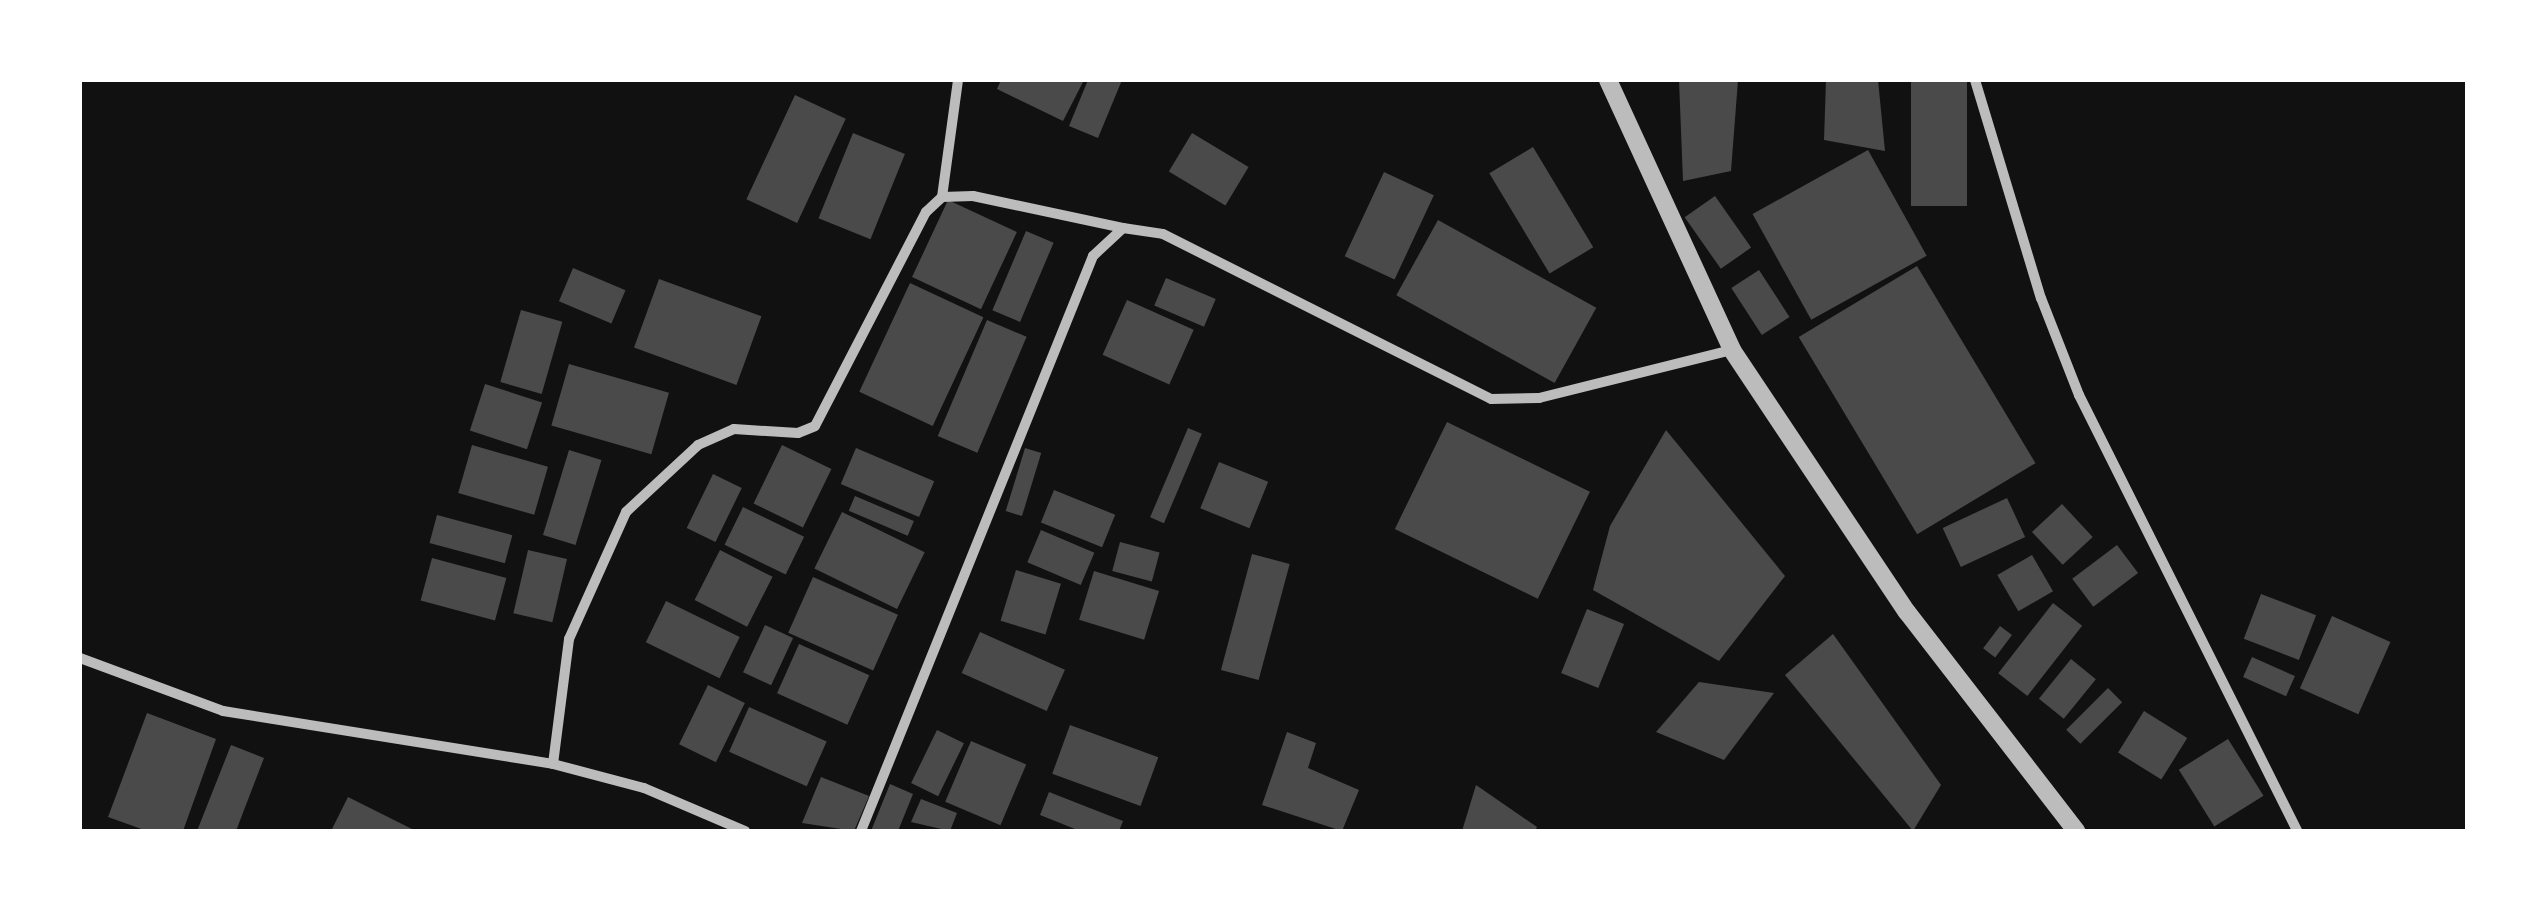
<!DOCTYPE html>
<style>
body{margin:0}
#map{position:relative;width:2547px;height:911px;overflow:hidden;background:#111;font-family:"Public Sans",sans-serif}
div>[style]{position:absolute}
.building>*{inset:0;background:#4a4a4a;transform-origin:0 0}
.minor>*{height:10px;margin:-5px;padding:0 5px;transform-origin:5px;border-radius:5px;background:#bcbcbc}
.tertiary>*{height:18px;margin:-9px;padding:0 9px;transform-origin:9px;border-radius:9px;background:#bcbcbc}
span{translate:-50% -50%;white-space:nowrap;text-align:center;line-height:1.15;-webkit-text-stroke:8px #fff;paint-order:stroke}
.frame{position:absolute;inset:0;border:82px solid #fff;pointer-events:none}
</style>
<div id="map">
<div class="building">
<div style="clip-path:polygon(1001px 80px,1084px 80px,1063px 121px,997px 89px)"></div>
<div style="clip-path:polygon(1088px 80px,1122px 80px,1098px 138px,1069px 126px)"></div>
<div style="clip-path:polygon(1679px 80px,1738px 80px,1731px 171px,1683px 181px)"></div>
<div style="clip-path:polygon(1826px 80px,1878px 80px,1885px 151px,1824px 140px)"></div>
<div style="left:1911px;top:80px;width:56px;height:126px"></div>
<div style="left:795px;top:95px;width:56px;height:115px;rotate:25deg"></div>
<div style="left:853px;top:133px;width:56px;height:92px;rotate:22deg"></div>
<div style="left:1192px;top:133px;width:66px;height:45px;rotate:31deg"></div>
<div style="left:1533px;top:147px;width:117px;height:51px;rotate:59deg"></div>
<div style="left:1868px;top:150px;width:121px;height:132px;rotate:61deg"></div>
<div style="left:1384px;top:172px;width:55px;height:93px;rotate:25deg"></div>
<div style="left:1715px;top:196px;width:63px;height:37px;rotate:55deg"></div>
<div style="left:948px;top:200px;width:76px;height:85px;rotate:25deg"></div>
<div style="left:1438px;top:220px;width:181px;height:86px;rotate:29deg"></div>
<div style="left:1026px;top:231px;width:30px;height:86px;rotate:23deg"></div>
<div style="left:1917px;top:266px;width:230px;height:138px;rotate:59deg"></div>
<div style="left:573px;top:268px;width:57px;height:36px;rotate:23deg"></div>
<div style="left:1759px;top:270px;width:56px;height:33px;rotate:57deg"></div>
<div style="left:1166px;top:278px;width:54px;height:30px;rotate:23deg"></div>
<div style="left:659px;top:279px;width:109px;height:73px;rotate:20deg"></div>
<div style="left:910px;top:283px;width:81px;height:120px;rotate:25deg"></div>
<div style="left:1127px;top:300px;width:73px;height:60px;rotate:24deg"></div>
<div style="left:521px;top:310px;width:43px;height:75px;rotate:16deg"></div>
<div style="left:987px;top:320px;width:43px;height:126px;rotate:23deg"></div>
<div style="left:569px;top:364px;width:104px;height:64px;rotate:16deg"></div>
<div style="left:485px;top:384px;width:60px;height:49px;rotate:18deg"></div>
<div style="left:1447px;top:422px;width:159px;height:119px;rotate:26deg"></div>
<div style="left:1188px;top:428px;width:15px;height:97px;rotate:23deg"></div>
<div style="clip-path:polygon(1666px 430px,1785px 576px,1719px 661px,1593px 590px,1610px 526px)"></div>
<div style="left:472px;top:445px;width:79px;height:50px;rotate:16deg"></div>
<div style="left:782px;top:445px;width:55px;height:65px;rotate:26deg"></div>
<div style="left:856px;top:448px;width:85px;height:39px;rotate:23deg"></div>
<div style="left:1025px;top:448px;width:17px;height:66px;rotate:17deg"></div>
<div style="left:569px;top:450px;width:34px;height:89px;rotate:17deg"></div>
<div style="left:1219px;top:462px;width:53px;height:50px;rotate:22deg"></div>
<div style="left:713px;top:474px;width:32px;height:60px;rotate:26deg"></div>
<div style="left:1054px;top:490px;width:66px;height:35px;rotate:22deg"></div>
<div style="left:855px;top:496px;width:64px;height:16px;rotate:23deg"></div>
<div style="left:2007px;top:498px;width:43px;height:71px;rotate:65deg"></div>
<div style="left:2062px;top:504px;width:45px;height:41px;rotate:47deg"></div>
<div style="left:743px;top:507px;width:68px;height:42px;rotate:26deg"></div>
<div style="left:842px;top:512px;width:92px;height:63px;rotate:26deg"></div>
<div style="left:437px;top:515px;width:78px;height:29px;rotate:15deg"></div>
<div style="left:1041px;top:530px;width:58px;height:35px;rotate:23deg"></div>
<div style="left:1120px;top:542px;width:41px;height:30px;rotate:15deg"></div>
<div style="left:2117px;top:545px;width:35px;height:56px;rotate:53deg"></div>
<div style="left:528px;top:550px;width:40px;height:65px;rotate:13deg"></div>
<div style="left:720px;top:550px;width:59px;height:56px;rotate:27deg"></div>
<div style="left:1252px;top:554px;width:39px;height:120px;rotate:15deg"></div>
<div style="left:2032px;top:555px;width:42px;height:40px;rotate:60deg"></div>
<div style="left:432px;top:558px;width:77px;height:44px;rotate:15deg"></div>
<div style="left:1016px;top:570px;width:47px;height:53px;rotate:17deg"></div>
<div style="left:1094px;top:571px;width:68px;height:51px;rotate:17deg"></div>
<div style="left:813px;top:577px;width:93px;height:61px;rotate:24deg"></div>
<div style="left:2261px;top:594px;width:59px;height:48px;rotate:21deg"></div>
<div style="left:666px;top:601px;width:82px;height:46px;rotate:26deg"></div>
<div style="left:2053px;top:603px;width:37px;height:89px;rotate:38deg"></div>
<div style="left:1587px;top:609px;width:40px;height:69px;rotate:22deg"></div>
<div style="left:2332px;top:616px;width:64px;height:79px;rotate:24deg"></div>
<div style="left:765px;top:625px;width:31px;height:52px;rotate:25deg"></div>
<div style="left:2000px;top:626px;width:15px;height:28px;rotate:37deg"></div>
<div style="left:980px;top:632px;width:93px;height:45px;rotate:24deg"></div>
<div style="clip-path:polygon(1833px 634px,1941px 785px,1913px 831px,1785px 675px)"></div>
<div style="left:799px;top:644px;width:77px;height:54px;rotate:24deg"></div>
<div style="left:2252px;top:657px;width:47px;height:22px;rotate:24deg"></div>
<div style="left:2071px;top:659px;width:32px;height:51px;rotate:39deg"></div>
<div style="clip-path:polygon(1699px 682px,1774px 693px,1724px 760px,1656px 732px)"></div>
<div style="left:708px;top:685px;width:41px;height:66px;rotate:26deg"></div>
<div style="left:2108px;top:688px;width:20px;height:59px;rotate:45deg"></div>
<div style="left:749px;top:707px;width:85px;height:49px;rotate:24deg"></div>
<div style="left:2144px;top:711px;width:51px;height:49px;rotate:32deg"></div>
<div style="clip-path:polygon(147px 713px,216px 739px,183px 831px,147px 831px,108px 817px)"></div>
<div style="left:1070px;top:725px;width:94px;height:52px;rotate:20deg"></div>
<div style="left:937px;top:730px;width:30px;height:59px;rotate:26deg"></div>
<div style="clip-path:polygon(1287px 732px,1316px 743px,1308px 768px,1359px 790px,1342px 831px,1262px 805px)"></div>
<div style="left:2228px;top:739px;width:67px;height:58px;rotate:58deg"></div>
<div style="left:971px;top:741px;width:60px;height:66px;rotate:23deg"></div>
<div style="clip-path:polygon(231px 745px,264px 758px,236px 831px,197px 831px)"></div>
<div style="clip-path:polygon(821px 777px,869px 796px,854px 831px,802px 823px)"></div>
<div style="clip-path:polygon(890px 784px,913px 794px,898px 831px,871px 831px)"></div>
<div style="clip-path:polygon(1476px 785px,1537px 827px,1535px 831px,1462px 831px)"></div>
<div style="clip-path:polygon(1049px 792px,1123px 821px,1119px 831px,1080px 831px,1040px 815px)"></div>
<div style="clip-path:polygon(348px 797px,416px 831px,331px 831px)"></div>
<div style="clip-path:polygon(921px 799px,957px 813px,950px 831px,911px 822px)"></div>
</div>
<div class="minor">
<div style="left:1975px;top:80px;width:228px;rotate:73.2deg"></div>
<div style="left:2041px;top:298px;width:104px;rotate:68.6deg"></div>
<div style="left:2079px;top:395px;width:487px;rotate:63.4deg"></div>
<div style="left:942px;top:197px;width:118px;rotate:-82.2deg"></div>
<div style="left:80px;top:658px;width:153px;rotate:20.3deg"></div>
<div style="left:223px;top:711px;width:334px;rotate:9.1deg"></div>
<div style="left:553px;top:764px;width:94px;rotate:14.8deg"></div>
<div style="left:644px;top:788px;width:110px;rotate:23.1deg"></div>
<div style="left:553px;top:764px;width:126px;rotate:-82.7deg"></div>
<div style="left:569px;top:639px;width:139px;rotate:-65.8deg"></div>
<div style="left:626px;top:512px;width:98px;rotate:-42.9deg"></div>
<div style="left:698px;top:445px;width:39px;rotate:-24deg"></div>
<div style="left:734px;top:429px;width:64px;rotate:3.6deg"></div>
<div style="left:798px;top:433px;width:18px;rotate:-22deg"></div>
<div style="left:815px;top:426px;width:241px;rotate:-62.6deg"></div>
<div style="left:926px;top:212px;width:22px;rotate:-43deg"></div>
<div style="left:942px;top:197px;width:31px;rotate:-2deg"></div>
<div style="left:973px;top:196px;width:153px;rotate:12deg"></div>
<div style="left:861px;top:831px;width:620px;rotate:-68.03deg"></div>
<div style="left:1093px;top:256px;width:41px;rotate:-43deg"></div>
<div style="left:1123px;top:228px;width:40px;rotate:8.5deg"></div>
<div style="left:1163px;top:234px;width:367px;rotate:26.7deg"></div>
<div style="left:1491px;top:399px;width:48px;rotate:-1.2deg"></div>
<div style="left:1539px;top:398px;width:199px;rotate:-14deg"></div>
</div>
<div class="tertiary">
<div style="left:1608px;top:80px;width:297px;rotate:65.3deg"></div>
<div style="left:1732px;top:350px;width:315px;rotate:56.3deg"></div>
<div style="left:1907px;top:612px;width:277px;rotate:52.3deg"></div>
</div>
<div class="frame"></div>
</div>
